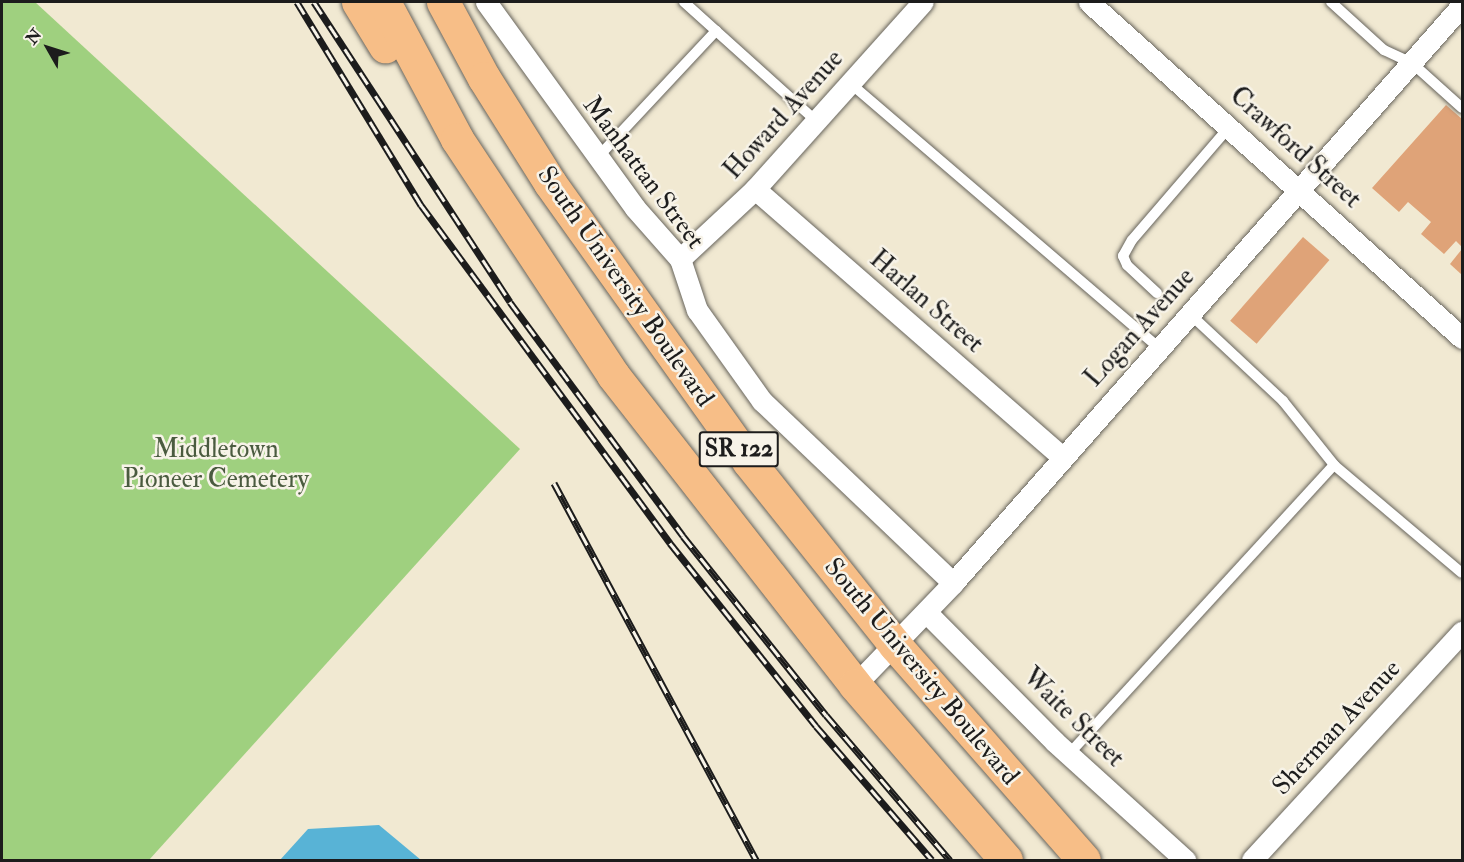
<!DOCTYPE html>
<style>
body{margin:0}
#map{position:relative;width:1464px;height:862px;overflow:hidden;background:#f1e9d2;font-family:"IM FELL Double Pica",serif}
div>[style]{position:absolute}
.green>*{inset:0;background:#9fd07f}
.water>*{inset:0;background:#58b3d6}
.building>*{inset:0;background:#dfa378;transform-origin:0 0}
.roads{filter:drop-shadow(0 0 2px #67645c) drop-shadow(0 0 2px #67645c)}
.lane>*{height:10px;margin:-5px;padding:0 5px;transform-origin:5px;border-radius:5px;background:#fff}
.street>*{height:21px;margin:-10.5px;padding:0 10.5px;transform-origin:10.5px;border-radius:10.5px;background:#fff}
.primary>*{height:33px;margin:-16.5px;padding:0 16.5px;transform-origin:16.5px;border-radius:16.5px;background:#f7be87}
.rail>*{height:7px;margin-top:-3.5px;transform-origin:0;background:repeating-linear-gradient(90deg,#f7f3e8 0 14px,#1c1c1c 0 28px);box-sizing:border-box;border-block:2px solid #1c1c1c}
span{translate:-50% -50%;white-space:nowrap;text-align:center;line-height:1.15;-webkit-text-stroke:5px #f7f3e8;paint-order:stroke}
.shield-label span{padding:2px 4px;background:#f7f3e8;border:2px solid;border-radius:4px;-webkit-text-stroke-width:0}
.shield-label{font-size:24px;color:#1c1c1c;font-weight:700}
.street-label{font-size:26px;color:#1c1c1c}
.park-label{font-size:26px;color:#4a5b3f}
.frame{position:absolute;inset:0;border:3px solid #1c1c1c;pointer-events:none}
.north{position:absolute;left:18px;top:18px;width:60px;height:60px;-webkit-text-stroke:4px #f7f3e8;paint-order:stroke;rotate:309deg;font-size:16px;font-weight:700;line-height:24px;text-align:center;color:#1c1c1c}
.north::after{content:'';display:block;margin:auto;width:21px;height:27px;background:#1c1c1c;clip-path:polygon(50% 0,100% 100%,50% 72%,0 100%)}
</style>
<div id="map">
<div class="green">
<div style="clip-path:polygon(2px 2px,35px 2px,520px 449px,149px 860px,2px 860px)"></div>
</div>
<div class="water">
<div style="clip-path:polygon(379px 825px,421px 860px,280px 860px,308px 829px)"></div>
</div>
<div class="building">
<div style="clip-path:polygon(1446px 105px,1462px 119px,1462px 247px,1456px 241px,1444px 254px,1421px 234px,1431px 222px,1408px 202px,1399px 212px,1372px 188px)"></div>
<div style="left:1303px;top:237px;width:35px;height:111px;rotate:41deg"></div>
<div style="clip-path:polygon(1462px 249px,1462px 275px,1450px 264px)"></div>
</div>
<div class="roads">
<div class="lane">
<div style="left:684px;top:2px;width:178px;rotate:42deg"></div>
<div style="left:1331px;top:2px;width:72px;rotate:42.2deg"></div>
<div style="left:1384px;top:50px;width:31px;rotate:25deg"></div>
<div style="left:1412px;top:63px;width:67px;rotate:42deg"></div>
<div style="left:850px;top:83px;width:407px;rotate:40.6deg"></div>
<div style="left:598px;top:157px;width:173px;rotate:-46.9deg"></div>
<div style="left:1157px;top:293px;width:41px;rotate:-137deg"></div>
<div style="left:1127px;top:265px;width:10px;rotate:-114deg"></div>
<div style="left:1123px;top:256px;width:18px;rotate:-61deg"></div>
<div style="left:1132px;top:240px;width:150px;rotate:-49.3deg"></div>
<div style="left:1190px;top:314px;width:127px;rotate:43.1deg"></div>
<div style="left:1283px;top:401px;width:82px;rotate:51.4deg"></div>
<div style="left:1334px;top:465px;width:167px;rotate:40.2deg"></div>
<div style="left:1069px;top:754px;width:392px;rotate:-47.5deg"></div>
</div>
<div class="street">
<div style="left:486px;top:2px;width:254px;rotate:54.1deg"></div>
<div style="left:635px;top:208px;width:68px;rotate:48.6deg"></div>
<div style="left:680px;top:259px;width:54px;rotate:71.6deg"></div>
<div style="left:697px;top:310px;width:112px;rotate:54.5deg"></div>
<div style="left:762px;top:401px;width:264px;rotate:43.6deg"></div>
<div style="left:1089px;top:2px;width:502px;rotate:42.01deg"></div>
<div style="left:755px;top:189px;width:406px;rotate:41.1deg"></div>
<div style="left:680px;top:259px;width:103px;rotate:-43deg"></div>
<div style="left:755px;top:189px;width:251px;rotate:-48.1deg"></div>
<div style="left:926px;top:612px;width:183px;rotate:45.2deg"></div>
<div style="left:1055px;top:742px;width:176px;rotate:42.2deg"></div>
<div style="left:855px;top:685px;width:141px;rotate:-46.1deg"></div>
<div style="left:953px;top:583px;width:770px;rotate:-48.63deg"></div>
<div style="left:1252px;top:860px;width:310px;rotate:-47.4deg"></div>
</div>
<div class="primary">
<div style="left:358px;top:2px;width:52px;rotate:58.5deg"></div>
<div style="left:384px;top:2px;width:155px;rotate:61.9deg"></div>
<div style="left:457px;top:139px;width:283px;rotate:56.5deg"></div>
<div style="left:613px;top:375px;width:393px;rotate:52deg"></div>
<div style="left:855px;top:685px;width:231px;rotate:49.2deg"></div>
<div style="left:443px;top:2px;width:86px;rotate:61.7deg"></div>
<div style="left:484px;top:78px;width:124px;rotate:57.8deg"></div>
<div style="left:550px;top:183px;width:343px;rotate:54.5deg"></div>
<div style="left:749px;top:462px;width:234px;rotate:51.4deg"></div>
<div style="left:895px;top:645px;width:286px;rotate:48.7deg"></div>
</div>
</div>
<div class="rail">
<div style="left:297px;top:2px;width:238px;rotate:58.6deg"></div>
<div style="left:421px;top:205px;width:420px;rotate:53.6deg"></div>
<div style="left:670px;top:543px;width:234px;rotate:51.4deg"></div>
<div style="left:816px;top:726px;width:177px;rotate:49.1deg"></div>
<div style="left:314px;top:2px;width:358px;rotate:56.8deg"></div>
<div style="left:510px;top:302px;width:291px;rotate:53.5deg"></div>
<div style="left:683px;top:536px;width:229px;rotate:51.4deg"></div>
<div style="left:826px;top:715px;width:191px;rotate:49.5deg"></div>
<div style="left:554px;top:483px;width:428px;rotate:61.8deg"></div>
</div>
<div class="shield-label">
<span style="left:739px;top:449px">SR 122</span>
</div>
<div class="street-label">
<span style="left:784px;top:115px;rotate:-48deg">Howard Avenue</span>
<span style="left:1295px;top:148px;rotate:42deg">Crawford Street</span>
<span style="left:643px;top:173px;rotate:53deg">Manhattan Street</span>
<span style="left:625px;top:287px;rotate:55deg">South University Boulevard</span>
<span style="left:926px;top:302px;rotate:41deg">Harlan Street</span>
<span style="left:1140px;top:328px;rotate:-48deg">Logan Avenue</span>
<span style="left:921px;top:672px;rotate:50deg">South University Boulevard</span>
<span style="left:1073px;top:718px;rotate:44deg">Waite Street</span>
<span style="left:1337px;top:728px;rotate:-47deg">Sherman Avenue</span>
</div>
<div class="park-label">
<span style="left:216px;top:465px">Middletown<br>Pioneer Cemetery</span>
</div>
<div class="frame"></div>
<div class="north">N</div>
</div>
